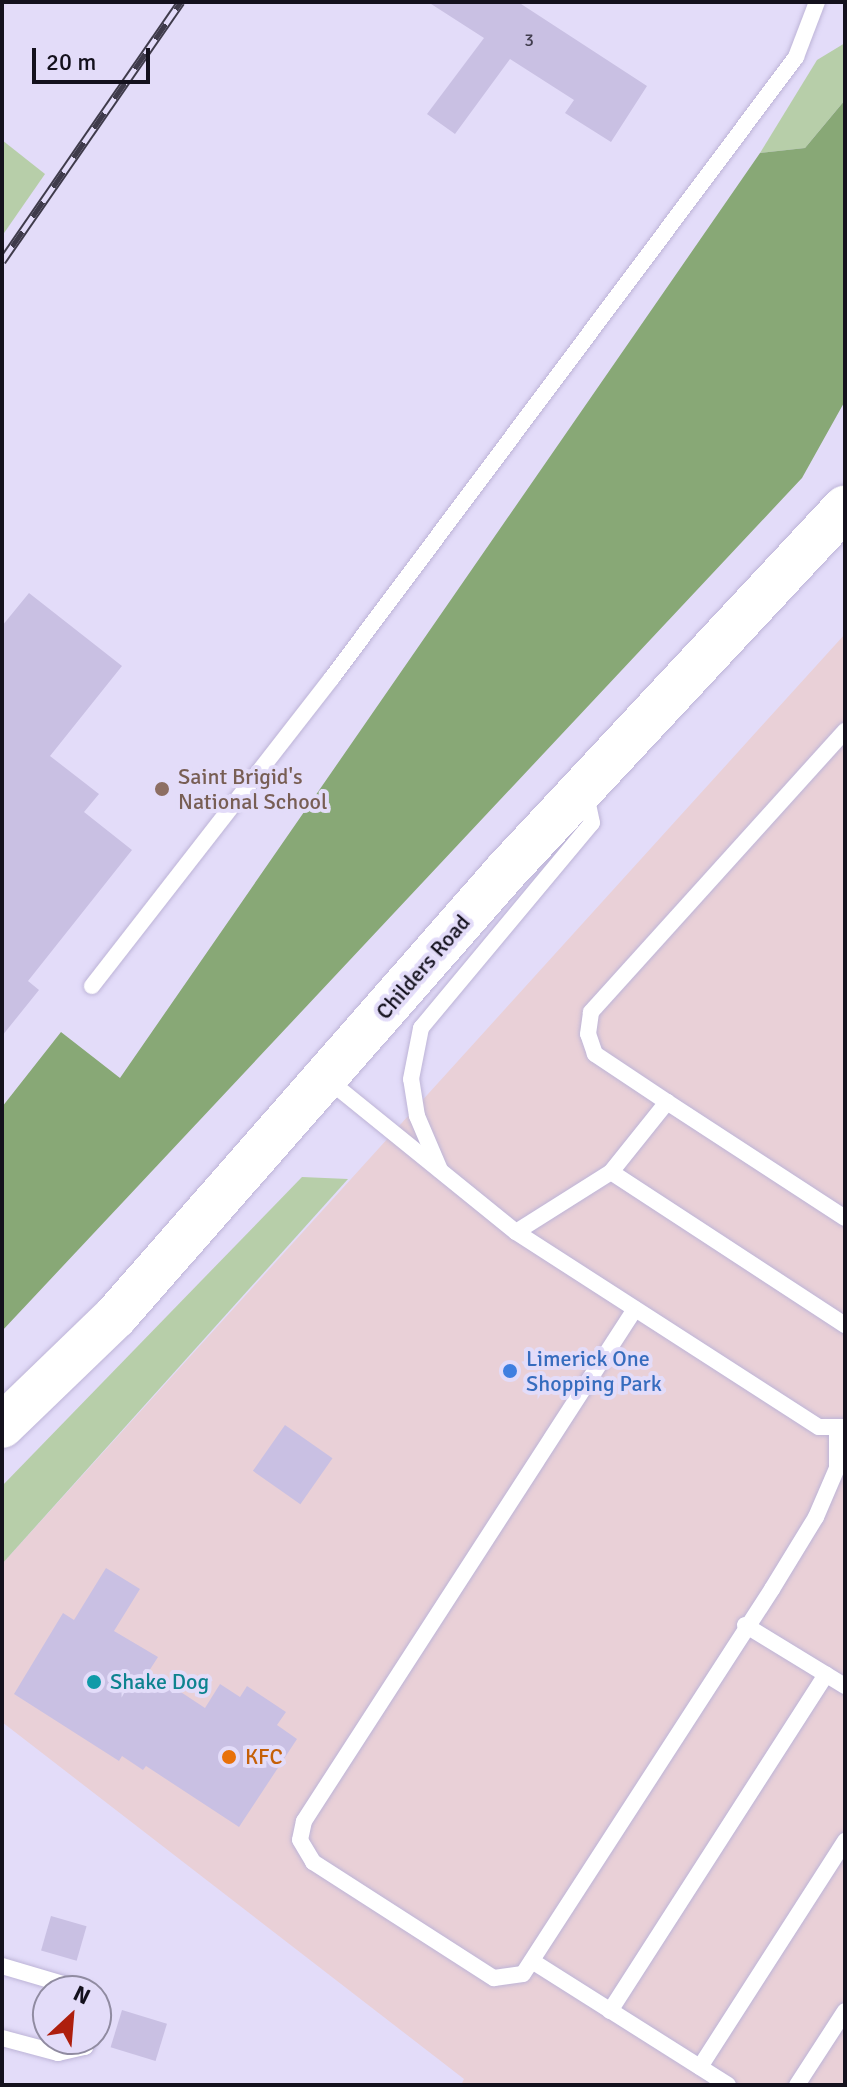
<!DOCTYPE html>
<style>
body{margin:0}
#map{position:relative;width:847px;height:2087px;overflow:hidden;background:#e3dcf9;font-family:Signika,sans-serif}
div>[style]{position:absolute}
.commercial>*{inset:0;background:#e9d0d7}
.green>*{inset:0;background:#b7cea9}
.forest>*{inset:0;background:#88a876}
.building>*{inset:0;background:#c9c0e3;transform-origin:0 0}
.roads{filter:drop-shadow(0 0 2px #bdb4d7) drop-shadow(0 0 2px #bdb4d7)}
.service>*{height:16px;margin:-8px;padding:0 8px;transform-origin:8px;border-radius:8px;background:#fff}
.secondary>*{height:44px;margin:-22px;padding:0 22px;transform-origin:22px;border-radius:22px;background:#fff}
.rail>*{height:9px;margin-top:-4.5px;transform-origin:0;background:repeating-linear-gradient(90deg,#e3dcf9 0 18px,#3f3b4b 0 36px);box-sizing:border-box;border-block:2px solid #3f3b4b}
.dots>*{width:22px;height:22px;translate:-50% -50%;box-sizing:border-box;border:4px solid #e3dcf9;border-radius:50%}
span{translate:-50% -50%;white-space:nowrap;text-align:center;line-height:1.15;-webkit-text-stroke:8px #e3dcf9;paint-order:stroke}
.number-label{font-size:18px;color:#413d4e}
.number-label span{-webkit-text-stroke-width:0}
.education-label{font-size:22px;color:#785e54}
.left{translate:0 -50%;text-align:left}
.street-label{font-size:22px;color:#14111d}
.shop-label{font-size:22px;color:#366cbe}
.culture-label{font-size:22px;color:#0d838f}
.food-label{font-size:22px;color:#c56008}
.frame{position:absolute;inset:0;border:4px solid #14111d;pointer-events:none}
.north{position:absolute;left:32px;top:1975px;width:80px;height:80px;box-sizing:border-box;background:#e3dcf9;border:2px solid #908ba1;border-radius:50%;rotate:26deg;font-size:22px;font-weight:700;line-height:32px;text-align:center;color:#14111d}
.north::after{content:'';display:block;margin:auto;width:28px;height:36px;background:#ae1f0e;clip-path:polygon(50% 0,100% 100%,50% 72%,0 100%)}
.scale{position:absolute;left:32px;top:48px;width:118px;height:36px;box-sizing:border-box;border:4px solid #14111d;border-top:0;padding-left:10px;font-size:24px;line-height:28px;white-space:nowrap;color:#14111d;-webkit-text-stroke:6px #e3dcf9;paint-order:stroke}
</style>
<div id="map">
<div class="commercial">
<div style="clip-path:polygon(845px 634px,845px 2085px,461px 2085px,464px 2079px,2px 1722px,2px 1564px)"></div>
</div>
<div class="green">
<div style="clip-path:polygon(845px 43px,845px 100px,805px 148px,760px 153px,817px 60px)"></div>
<div style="clip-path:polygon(2px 140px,45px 174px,2px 236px)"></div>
<div style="clip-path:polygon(302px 1177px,348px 1179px,2px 1564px,2px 1486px)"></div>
</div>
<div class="forest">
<div style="clip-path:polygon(845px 100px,845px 401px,802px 478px,2px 1331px,2px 1107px,61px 1032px,120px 1078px,760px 153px,805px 148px)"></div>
</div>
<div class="building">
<div style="clip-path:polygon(428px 2px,518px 2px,647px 86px,611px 142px,565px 113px,574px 100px,510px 59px,455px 134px,427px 114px,484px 38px)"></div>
<div style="clip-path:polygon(29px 593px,122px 666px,50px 756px,99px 794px,84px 812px,132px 850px,28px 981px,39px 990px,2px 1036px,2px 626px)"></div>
<div style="left:285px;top:1425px;width:58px;height:56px;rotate:35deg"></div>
<div style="clip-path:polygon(106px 1568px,140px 1589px,114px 1631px,158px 1657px,149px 1671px,205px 1708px,220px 1684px,240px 1697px,247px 1686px,286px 1712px,277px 1725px,297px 1739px,239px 1827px,146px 1766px,143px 1770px,122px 1756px,119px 1761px,14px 1694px,63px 1613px,74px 1620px)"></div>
<div style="left:51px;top:1916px;width:37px;height:36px;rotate:16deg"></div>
<div style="left:122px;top:2010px;width:47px;height:39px;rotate:17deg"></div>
</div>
<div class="roads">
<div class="service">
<div style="left:92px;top:986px;width:389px;rotate:-52.1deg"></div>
<div style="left:331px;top:679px;width:777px;rotate:-53.22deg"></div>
<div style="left:796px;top:57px;width:59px;rotate:-69.1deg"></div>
<div style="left:327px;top:1079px;width:243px;rotate:39deg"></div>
<div style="left:516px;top:1232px;width:360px;rotate:32.8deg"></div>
<div style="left:819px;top:1427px;width:26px"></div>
<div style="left:667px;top:1102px;width:212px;rotate:33.1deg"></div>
<div style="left:440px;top:1170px;width:59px;rotate:-113.1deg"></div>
<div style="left:417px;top:1116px;width:37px;rotate:-99deg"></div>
<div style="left:411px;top:1079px;width:52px;rotate:-78.9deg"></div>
<div style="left:421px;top:1028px;width:267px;rotate:-50.2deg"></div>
<div style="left:592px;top:823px;width:33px;rotate:-102deg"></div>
<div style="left:611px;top:1172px;width:280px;rotate:33.2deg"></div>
<div style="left:516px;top:1232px;width:112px;rotate:-32.3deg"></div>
<div style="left:611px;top:1172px;width:90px;rotate:-51.3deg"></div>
<div style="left:667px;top:1102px;width:87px;rotate:-146.3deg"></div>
<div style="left:595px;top:1054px;width:21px;rotate:-109deg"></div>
<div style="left:588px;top:1034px;width:22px;rotate:-82deg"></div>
<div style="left:591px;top:1012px;width:379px;rotate:-47.9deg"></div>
<div style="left:635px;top:1309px;width:610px;rotate:122.88deg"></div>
<div style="left:304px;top:1821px;width:19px;rotate:102deg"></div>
<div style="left:300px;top:1840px;width:26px;rotate:59deg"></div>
<div style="left:313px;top:1862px;width:215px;rotate:32.7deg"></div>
<div style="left:494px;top:1978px;width:29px;rotate:-8deg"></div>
<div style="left:523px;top:1974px;width:459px;rotate:-57.1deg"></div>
<div style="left:772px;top:1589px;width:84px;rotate:-58.6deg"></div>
<div style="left:816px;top:1517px;width:53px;rotate:-66.8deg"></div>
<div style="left:837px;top:1468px;width:39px;rotate:-90deg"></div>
<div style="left:745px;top:1625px;width:117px;rotate:31.4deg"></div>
<div style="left:532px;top:1961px;width:232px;rotate:32.3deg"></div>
<div style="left:2px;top:1966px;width:89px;rotate:16.4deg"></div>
<div style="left:96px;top:2008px;width:16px;rotate:90deg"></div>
<div style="left:610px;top:2011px;width:400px;rotate:-57.3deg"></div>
<div style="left:2px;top:2038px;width:58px;rotate:15deg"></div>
<div style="left:58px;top:2053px;width:28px;rotate:-13deg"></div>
<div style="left:85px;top:2047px;width:9px;rotate:-63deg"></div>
<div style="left:700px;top:2067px;width:269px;rotate:-57.3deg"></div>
<div style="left:797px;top:2085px;width:88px;rotate:-57deg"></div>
</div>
<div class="secondary">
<div style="left:2px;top:1426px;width:157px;rotate:-44deg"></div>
<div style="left:115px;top:1317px;width:593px;rotate:-48.76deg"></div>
<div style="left:506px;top:871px;width:497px;rotate:-47deg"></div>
</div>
</div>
<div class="rail">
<div style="left:2px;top:261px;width:315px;rotate:-55.4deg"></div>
</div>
<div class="dots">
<div style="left:162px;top:789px;background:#8d6e63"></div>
<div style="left:510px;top:1371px;background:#3f7fe0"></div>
<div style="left:94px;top:1682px;background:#0f9aa8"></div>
<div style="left:229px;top:1757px;background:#e8710a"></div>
</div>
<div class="number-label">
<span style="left:529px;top:40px">3</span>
</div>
<div class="education-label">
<span class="left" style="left:178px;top:789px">Saint Brigid's<br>National School</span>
</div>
<div class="street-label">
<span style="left:423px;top:967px;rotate:-49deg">Childers Road</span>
</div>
<div class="shop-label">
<span class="left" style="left:526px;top:1371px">Limerick One<br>Shopping Park</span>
</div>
<div class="culture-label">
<span class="left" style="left:110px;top:1682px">Shake Dog</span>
</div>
<div class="food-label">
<span class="left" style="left:245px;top:1757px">KFC</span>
</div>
<div class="frame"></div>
<div class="north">N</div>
<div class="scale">20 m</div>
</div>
